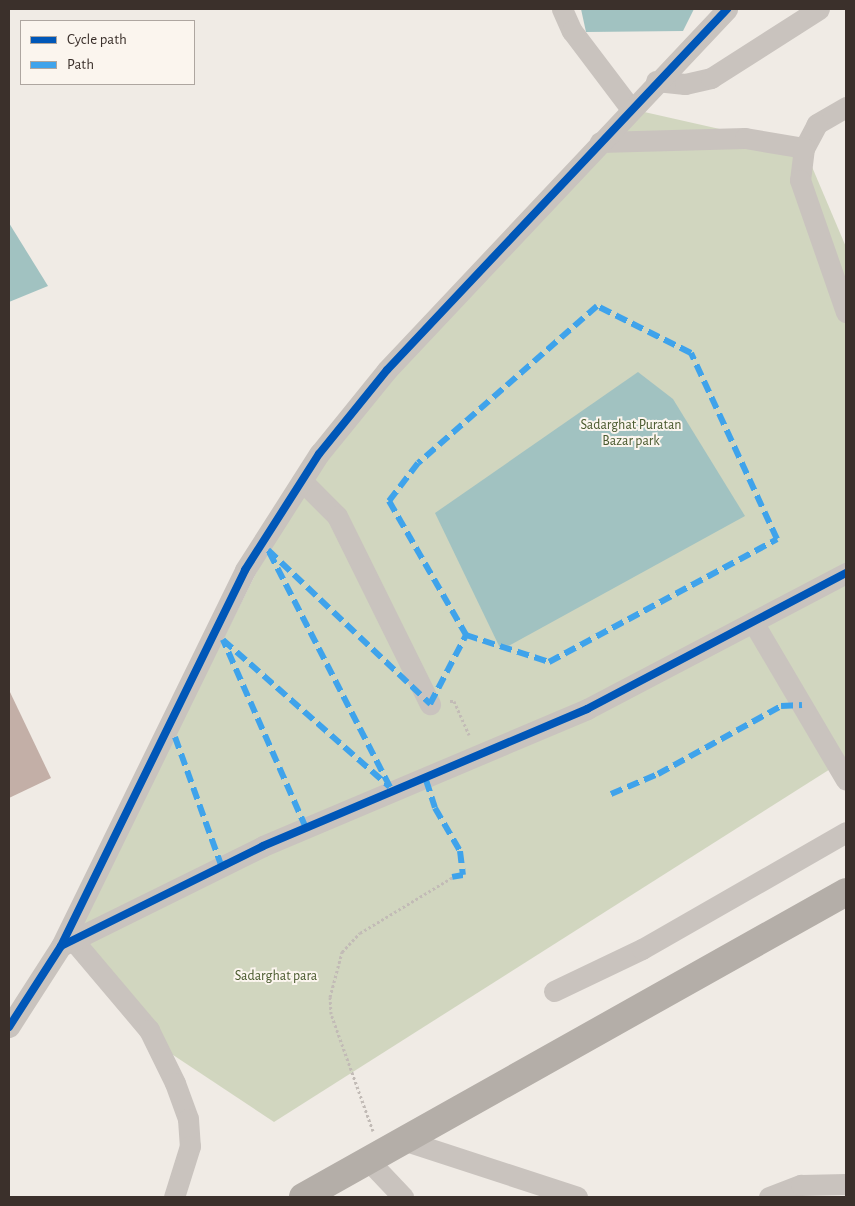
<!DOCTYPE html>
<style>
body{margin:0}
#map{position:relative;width:855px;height:1206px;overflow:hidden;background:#f0ebe5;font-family:"Alegreya Sans",sans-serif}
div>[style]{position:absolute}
.green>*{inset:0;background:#d1d6bf}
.water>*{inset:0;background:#a1c2c1}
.building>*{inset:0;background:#c3afa7}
.path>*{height:3px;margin-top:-1.5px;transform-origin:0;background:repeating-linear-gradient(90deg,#c2bbb6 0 2.5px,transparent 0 5px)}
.minor>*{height:21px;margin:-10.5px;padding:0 10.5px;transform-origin:10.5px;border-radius:10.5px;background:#c9c3be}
.trunk>*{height:28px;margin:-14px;padding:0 14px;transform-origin:14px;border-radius:14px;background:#b4aea8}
.quiet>*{height:6px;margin-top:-3px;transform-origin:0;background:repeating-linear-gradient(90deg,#3fa3eb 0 12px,transparent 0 18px)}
.cycleway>*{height:8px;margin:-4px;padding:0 4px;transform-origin:4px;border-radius:4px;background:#0057b8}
span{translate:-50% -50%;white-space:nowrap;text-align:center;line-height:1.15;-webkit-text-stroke:4px #fbf5ee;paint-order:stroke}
.park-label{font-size:14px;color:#4a5a2e}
.frame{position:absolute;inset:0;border:10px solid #3b302b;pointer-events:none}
.legend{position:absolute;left:20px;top:20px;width:175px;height:65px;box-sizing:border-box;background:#fbf5ee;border:1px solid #aea6a0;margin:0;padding:6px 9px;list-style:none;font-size:15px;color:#3b302b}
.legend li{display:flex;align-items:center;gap:10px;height:25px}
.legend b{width:25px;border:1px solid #aea6a0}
</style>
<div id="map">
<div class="green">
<div style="clip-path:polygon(631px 109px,804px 148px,846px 247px,846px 759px,274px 1122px,155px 1043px,73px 940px,302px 481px)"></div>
</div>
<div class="water">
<div style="clip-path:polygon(581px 9px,694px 9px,683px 31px,586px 32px)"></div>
<div style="clip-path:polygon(9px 223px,48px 286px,9px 302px)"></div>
<div style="clip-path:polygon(638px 372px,673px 399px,745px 516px,501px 650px,435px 513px)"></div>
</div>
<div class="building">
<div style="clip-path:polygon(9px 690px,51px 778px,9px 798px)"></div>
</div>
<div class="path">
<div style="left:450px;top:701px;width:4px"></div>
<div style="left:454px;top:701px;width:37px;rotate:66deg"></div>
<div style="left:373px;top:1131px;width:124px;rotate:-109.7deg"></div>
<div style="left:331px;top:1014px;width:17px;rotate:-93deg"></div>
<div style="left:330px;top:997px;width:47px;rotate:-75.1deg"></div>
<div style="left:342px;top:952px;width:26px;rotate:-47deg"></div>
<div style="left:360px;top:933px;width:109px;rotate:-31.1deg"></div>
</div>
<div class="minor">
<div style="left:562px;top:9px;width:24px;rotate:66deg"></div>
<div style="left:572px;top:31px;width:98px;rotate:52.9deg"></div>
<div style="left:656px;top:81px;width:29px;rotate:6deg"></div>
<div style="left:685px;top:84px;width:27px;rotate:-13deg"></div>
<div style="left:711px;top:78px;width:128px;rotate:-32.6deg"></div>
<div style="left:846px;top:107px;width:34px;rotate:150deg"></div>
<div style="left:817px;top:124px;width:27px;rotate:118deg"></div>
<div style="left:804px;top:148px;width:32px;rotate:97deg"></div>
<div style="left:800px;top:180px;width:140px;rotate:70.8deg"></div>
<div style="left:600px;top:142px;width:145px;rotate:-1.6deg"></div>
<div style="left:745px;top:138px;width:60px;rotate:9.6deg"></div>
<div style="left:302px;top:481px;width:49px;rotate:45deg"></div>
<div style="left:337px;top:516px;width:210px;rotate:63.7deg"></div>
<div style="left:753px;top:622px;width:183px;rotate:59.5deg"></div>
<div style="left:73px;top:940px;width:118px;rotate:49.8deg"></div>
<div style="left:149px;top:1030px;width:59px;rotate:63.9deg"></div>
<div style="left:175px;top:1083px;width:38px;rotate:70deg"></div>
<div style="left:188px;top:1119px;width:27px;rotate:86deg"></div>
<div style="left:190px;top:1146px;width:53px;rotate:107.4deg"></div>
<div style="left:61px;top:946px;width:225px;rotate:-26.3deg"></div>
<div style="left:263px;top:846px;width:352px;rotate:-22.9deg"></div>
<div style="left:587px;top:709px;width:293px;rotate:-27.7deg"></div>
<div style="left:554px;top:991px;width:98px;rotate:-25.5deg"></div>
<div style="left:642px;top:949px;width:235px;rotate:-29.8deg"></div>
<div style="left:9px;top:1027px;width:96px;rotate:-57.3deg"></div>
<div style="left:61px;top:946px;width:419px;rotate:-63.9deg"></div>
<div style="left:245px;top:570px;width:138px;rotate:-57.5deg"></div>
<div style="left:319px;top:454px;width:108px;rotate:-51deg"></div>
<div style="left:387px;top:370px;width:496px;rotate:-46.7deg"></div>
<div style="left:403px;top:1140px;width:183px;rotate:18.1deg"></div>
<div style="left:368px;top:1160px;width:51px;rotate:46.6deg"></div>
<div style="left:769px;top:1197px;width:34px;rotate:-21deg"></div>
<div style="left:801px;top:1185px;width:45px;rotate:-1.3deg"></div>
</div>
<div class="trunk">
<div style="left:303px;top:1197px;width:623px;rotate:-29.32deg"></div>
</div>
<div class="quiet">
<div style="left:175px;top:737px;width:136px;rotate:70.2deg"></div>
<div style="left:221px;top:865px;width:6px;rotate:-18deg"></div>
<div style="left:426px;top:780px;width:29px;rotate:72deg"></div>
<div style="left:435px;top:808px;width:50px;rotate:59.8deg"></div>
<div style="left:460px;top:851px;width:24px;rotate:83deg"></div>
<div style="left:463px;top:875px;width:11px;rotate:170deg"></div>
<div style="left:611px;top:794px;width:51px;rotate:-23.1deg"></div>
<div style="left:658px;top:774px;width:141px;rotate:-28.9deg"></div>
<div style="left:781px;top:706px;width:21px;rotate:-3deg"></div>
<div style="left:302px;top:830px;width:4px;rotate:-27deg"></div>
<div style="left:306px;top:828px;width:206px;rotate:-113.8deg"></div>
<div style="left:223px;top:640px;width:222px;rotate:41.4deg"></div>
<div style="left:390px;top:787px;width:267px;rotate:-117.2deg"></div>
<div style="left:268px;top:550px;width:224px;rotate:43.5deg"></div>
<div style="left:430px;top:704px;width:78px;rotate:-62.4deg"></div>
<div style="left:466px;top:635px;width:87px;rotate:18deg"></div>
<div style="left:549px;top:662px;width:259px;rotate:-28.3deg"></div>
<div style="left:777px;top:539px;width:205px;rotate:-114.8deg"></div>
<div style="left:691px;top:353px;width:105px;rotate:-153.4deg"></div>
<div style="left:597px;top:306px;width:238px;rotate:138.7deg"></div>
<div style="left:418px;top:463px;width:48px;rotate:127.3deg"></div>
<div style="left:389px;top:501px;width:155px;rotate:60.1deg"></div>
</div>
<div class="cycleway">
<div style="left:61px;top:946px;width:225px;rotate:-26.3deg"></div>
<div style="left:263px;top:846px;width:352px;rotate:-22.9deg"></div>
<div style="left:587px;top:709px;width:293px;rotate:-27.7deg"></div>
<div style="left:9px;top:1027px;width:96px;rotate:-57.3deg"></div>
<div style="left:61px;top:946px;width:419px;rotate:-63.9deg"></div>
<div style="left:245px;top:570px;width:138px;rotate:-57.5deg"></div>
<div style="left:319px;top:454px;width:108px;rotate:-51deg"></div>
<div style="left:387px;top:370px;width:496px;rotate:-46.7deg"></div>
</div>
<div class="park-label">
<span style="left:631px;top:433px">Sadarghat Puratan<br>Bazar park</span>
<span style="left:276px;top:976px">Sadarghat para</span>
</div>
<div class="frame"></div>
<ul class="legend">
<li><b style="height:6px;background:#0057b8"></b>Cycle path</li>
<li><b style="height:6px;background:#3fa3eb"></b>Path</li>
</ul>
</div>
